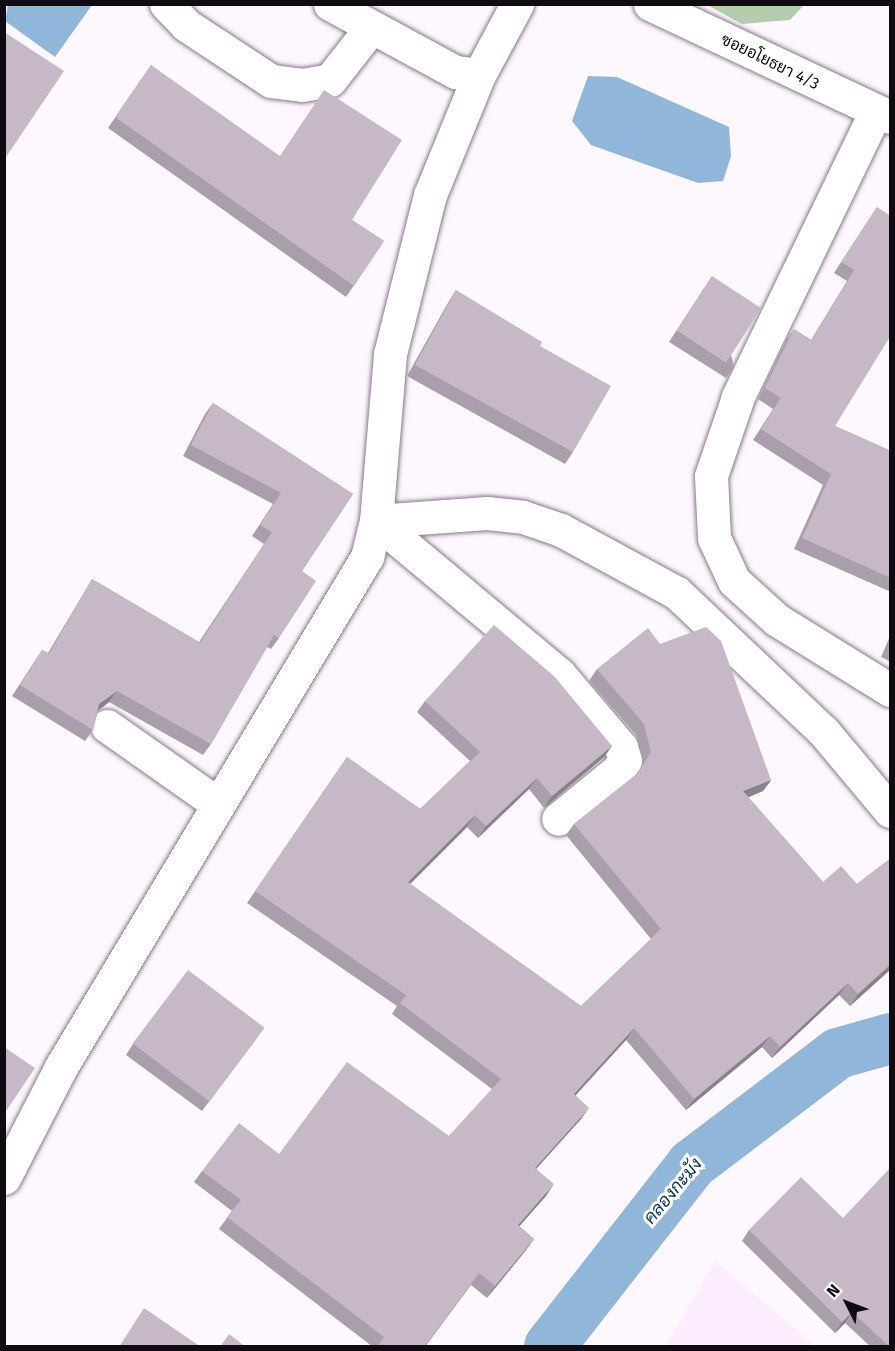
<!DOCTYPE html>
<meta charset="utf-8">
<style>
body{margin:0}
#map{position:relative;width:895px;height:1351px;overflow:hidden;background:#fdf7fe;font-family:"Fira Sans",Sarabun,sans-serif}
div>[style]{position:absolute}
.built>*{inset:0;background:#fdecfe}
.green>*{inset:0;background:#b4cead}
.water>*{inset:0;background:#90b7da}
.canal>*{height:51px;margin:-25.5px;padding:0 25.5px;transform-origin:25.5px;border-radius:25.5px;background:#90b7da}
.roads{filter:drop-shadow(0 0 2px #877988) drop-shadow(0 0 2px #877988)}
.minor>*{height:33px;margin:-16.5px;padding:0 16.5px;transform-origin:16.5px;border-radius:16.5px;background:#fff}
.wall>*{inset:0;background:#ab9eac}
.shaded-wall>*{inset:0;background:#8b818c}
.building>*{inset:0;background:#c7b8c8;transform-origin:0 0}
span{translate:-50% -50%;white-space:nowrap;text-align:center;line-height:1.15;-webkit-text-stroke:6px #fff;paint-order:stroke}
.street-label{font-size:16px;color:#100b11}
.water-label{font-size:18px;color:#073557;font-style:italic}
.frame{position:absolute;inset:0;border:6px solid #100b11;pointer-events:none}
.north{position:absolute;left:817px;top:1273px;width:60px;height:60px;-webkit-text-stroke:4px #fff;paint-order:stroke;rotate:312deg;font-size:16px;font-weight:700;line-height:24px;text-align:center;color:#100b11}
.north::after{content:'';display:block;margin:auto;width:21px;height:27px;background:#100b11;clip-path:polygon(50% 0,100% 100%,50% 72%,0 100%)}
</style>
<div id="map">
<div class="built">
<div style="clip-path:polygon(715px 1261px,815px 1346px,666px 1346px)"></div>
</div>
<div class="green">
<div style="clip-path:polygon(707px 5px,804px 5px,790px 20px,742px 24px)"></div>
</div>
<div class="water">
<div style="clip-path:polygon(8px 5px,8px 4px,92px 5px,55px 57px,5px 21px)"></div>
<div style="clip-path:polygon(588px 76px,617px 77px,729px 127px,731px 156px,723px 181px,698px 183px,591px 145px,572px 121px)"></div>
</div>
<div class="canal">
<div style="left:549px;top:1346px;width:231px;rotate:-52deg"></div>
<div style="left:691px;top:1164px;width:183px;rotate:-37.2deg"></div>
<div style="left:837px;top:1053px;width:55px;rotate:-15.8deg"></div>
</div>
<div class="roads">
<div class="minor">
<div style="left:166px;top:4px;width:29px;rotate:46deg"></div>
<div style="left:186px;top:25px;width:102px;rotate:33.4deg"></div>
<div style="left:271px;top:81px;width:31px;rotate:7deg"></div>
<div style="left:302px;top:85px;width:28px;rotate:-10deg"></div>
<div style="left:330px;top:80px;width:65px;rotate:-51.9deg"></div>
<div style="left:330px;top:4px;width:142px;rotate:28.5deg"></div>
<div style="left:455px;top:72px;width:24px;rotate:7deg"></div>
<div style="left:650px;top:4px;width:265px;rotate:25.2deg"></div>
<div style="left:875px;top:113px;width:315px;rotate:115.8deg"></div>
<div style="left:738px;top:397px;width:83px;rotate:108.9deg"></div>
<div style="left:711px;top:476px;width:62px;rotate:87.2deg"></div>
<div style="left:714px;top:538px;width:47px;rotate:65.1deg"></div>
<div style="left:734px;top:581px;width:58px;rotate:42.2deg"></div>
<div style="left:777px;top:620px;width:133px;rotate:31.8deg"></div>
<div style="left:376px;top:521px;width:111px;rotate:-4.1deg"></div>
<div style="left:487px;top:513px;width:36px;rotate:6deg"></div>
<div style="left:523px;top:517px;width:40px;rotate:18.9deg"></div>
<div style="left:561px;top:530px;width:132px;rotate:28.5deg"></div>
<div style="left:677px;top:593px;width:202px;rotate:43.4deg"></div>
<div style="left:824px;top:732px;width:103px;rotate:50.1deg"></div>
<div style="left:376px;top:521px;width:239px;rotate:39.9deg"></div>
<div style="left:559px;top:674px;width:96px;rotate:49.7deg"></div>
<div style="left:621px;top:747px;width:14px;rotate:73deg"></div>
<div style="left:625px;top:760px;width:12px;rotate:125deg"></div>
<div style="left:618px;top:770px;width:77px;rotate:140.8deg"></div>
<div style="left:107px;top:726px;width:136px;rotate:35.1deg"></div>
<div style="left:4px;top:1178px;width:125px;rotate:-62.8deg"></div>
<div style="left:61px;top:1067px;width:595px;rotate:-59.04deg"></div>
<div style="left:367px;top:557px;width:37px;rotate:-76deg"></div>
<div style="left:376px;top:521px;width:168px;rotate:-85.2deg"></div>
<div style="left:390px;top:354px;width:164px;rotate:-75.9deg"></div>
<div style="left:430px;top:195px;width:130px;rotate:-67.8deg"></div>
<div style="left:479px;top:75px;width:81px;rotate:-61.8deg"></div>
</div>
</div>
<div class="wall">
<div style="clip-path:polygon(151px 65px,352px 220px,384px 241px,346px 297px,108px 128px)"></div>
<div style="clip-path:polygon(877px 207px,835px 426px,891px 451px,891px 592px,794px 549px,823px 485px,753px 440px,773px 409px,758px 399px,786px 340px,794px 329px,811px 340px,847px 281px,834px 273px)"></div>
<div style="clip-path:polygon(712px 276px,734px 367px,726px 378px,669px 342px)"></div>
<div style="clip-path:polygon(456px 290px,540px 346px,573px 452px,565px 464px,407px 376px,449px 301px)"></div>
<div style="clip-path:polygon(213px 403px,353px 494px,302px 571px,279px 638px,271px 649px,267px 647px,211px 744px,203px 755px,109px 702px,98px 711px,93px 730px,85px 741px,12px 696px,42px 650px,48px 653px,85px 591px,92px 579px,199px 642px,264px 544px,252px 536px,273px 504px,183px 456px,205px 414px)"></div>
<div style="clip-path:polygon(891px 634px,891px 662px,881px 657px)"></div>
<div style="clip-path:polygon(597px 669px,771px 780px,763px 791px,748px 797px,823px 882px,857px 884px,891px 858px,891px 969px,850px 1006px,839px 995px,772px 1058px,762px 1047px,686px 1110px,626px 1040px,575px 1095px,581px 1119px,536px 1169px,546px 1196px,519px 1226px,534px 1239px,526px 1250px,487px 1298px,471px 1285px,425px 1347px,373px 1347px,219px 1229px,232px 1211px,194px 1182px,202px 1171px,279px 1154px,449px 1136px,492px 1089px,392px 1014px,397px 1006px,247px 903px,347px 757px,420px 809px,470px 761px,417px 712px,425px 701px,612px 746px,604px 757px,544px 808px,529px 789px,478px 838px,467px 827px,410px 884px,581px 1006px,651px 939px,566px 835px,574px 824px,637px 774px,643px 763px,636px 735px,589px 681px)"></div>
<div style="clip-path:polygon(257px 1038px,202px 1111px,126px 1055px,133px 1044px)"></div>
<div style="clip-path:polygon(843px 1218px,891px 1347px,871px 1347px,845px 1323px,835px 1333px,742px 1241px,749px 1230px)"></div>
</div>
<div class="shaded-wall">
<div style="clip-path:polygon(117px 691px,109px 702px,91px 716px,99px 704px)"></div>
<div style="clip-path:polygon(612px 746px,604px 757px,544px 808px,552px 796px)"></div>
<div style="clip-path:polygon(537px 778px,529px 789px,478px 838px,486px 826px)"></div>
<div style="clip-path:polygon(771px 780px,763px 791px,735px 803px,743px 791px)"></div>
<div style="clip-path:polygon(475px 815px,467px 827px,400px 894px,408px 882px)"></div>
<div style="clip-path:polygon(891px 964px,891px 969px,850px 1006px,858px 994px)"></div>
<div style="clip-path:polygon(848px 983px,839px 995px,772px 1058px,780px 1047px)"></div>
<div style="clip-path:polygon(634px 1028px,626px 1040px,566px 1106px,574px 1094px)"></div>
<div style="clip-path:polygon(770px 1036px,762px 1047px,686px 1110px,694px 1099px)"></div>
<div style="clip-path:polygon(589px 1108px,581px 1119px,527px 1179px,535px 1168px)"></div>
<div style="clip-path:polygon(554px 1184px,546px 1196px,510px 1237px,518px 1225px)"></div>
<div style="clip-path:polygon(534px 1239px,526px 1250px,487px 1298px,495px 1286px)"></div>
<div style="clip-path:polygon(852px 1312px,845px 1323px,835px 1333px,842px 1322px)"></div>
</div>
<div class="building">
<div style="clip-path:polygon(4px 32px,64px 71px,4px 160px)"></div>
<div style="clip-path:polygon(151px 65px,280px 156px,324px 90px,402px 140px,352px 220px,384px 241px,354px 286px,115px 117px)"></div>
<div style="clip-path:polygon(877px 207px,891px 216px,891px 335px,835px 426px,891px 451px,891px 578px,802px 538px,831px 474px,761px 429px,781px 398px,765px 388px,794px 329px,811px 341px,854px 270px,841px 262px)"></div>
<div style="left:712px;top:276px;width:59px;height:65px;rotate:33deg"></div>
<div style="clip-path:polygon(456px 290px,542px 342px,540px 346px,611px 386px,573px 452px,415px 365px)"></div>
<div style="clip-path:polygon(213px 403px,353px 494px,302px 571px,316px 581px,279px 638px,274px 635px,211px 744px,117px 691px,99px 704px,93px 730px,20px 685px,42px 650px,49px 654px,92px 579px,200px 643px,272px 532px,260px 525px,281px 493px,191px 445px)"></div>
<div style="clip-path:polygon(494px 625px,554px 676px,612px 746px,552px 796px,537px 778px,486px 826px,475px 815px,408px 882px,581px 1006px,661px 929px,574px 824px,638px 773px,651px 752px,644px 724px,597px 669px,648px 628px,660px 644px,706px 627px,721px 641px,771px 780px,743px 791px,823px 882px,841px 866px,857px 884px,891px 858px,891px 964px,858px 994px,848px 983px,780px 1047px,770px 1036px,694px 1099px,634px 1028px,574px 1094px,589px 1108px,535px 1168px,554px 1184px,518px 1225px,534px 1239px,495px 1286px,479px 1273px,424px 1347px,377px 1347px,384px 1337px,227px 1217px,241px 1200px,202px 1171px,239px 1123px,279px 1154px,347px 1062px,449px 1136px,501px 1079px,400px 1003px,406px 995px,255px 891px,347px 757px,420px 809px,480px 752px,425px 701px)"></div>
<div style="left:188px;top:970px;width:96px;height:92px;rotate:37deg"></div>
<div style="clip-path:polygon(4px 1047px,35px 1068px,4px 1114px)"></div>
<div style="clip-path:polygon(891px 1167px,891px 1347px,890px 1347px,852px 1312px,842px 1322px,749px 1230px,801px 1177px,843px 1218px)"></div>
<div style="clip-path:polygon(144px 1308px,201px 1347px,119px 1347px)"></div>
<div style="clip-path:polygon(229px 1334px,246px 1347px,220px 1347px)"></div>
</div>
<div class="street-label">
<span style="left:770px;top:62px;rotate:26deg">ซอยอโยธยา 4/3</span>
</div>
<div class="water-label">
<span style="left:673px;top:1191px;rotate:-50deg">คลองกะมัง</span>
</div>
<div class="frame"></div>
<div class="north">N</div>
</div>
